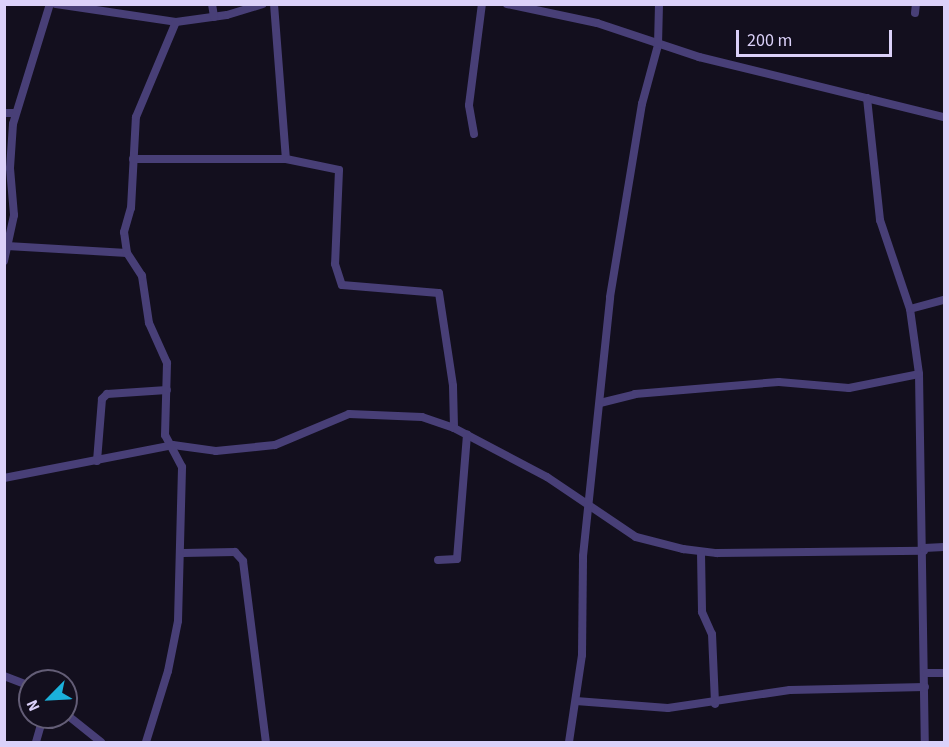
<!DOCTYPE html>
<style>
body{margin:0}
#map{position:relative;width:949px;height:747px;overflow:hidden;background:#130f1e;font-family:"Source Sans 3",sans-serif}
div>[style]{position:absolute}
.minor>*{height:8px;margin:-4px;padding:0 4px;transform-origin:4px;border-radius:4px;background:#483f77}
span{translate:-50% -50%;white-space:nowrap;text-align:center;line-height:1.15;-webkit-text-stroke:5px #130f1e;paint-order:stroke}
.frame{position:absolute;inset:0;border:6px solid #dbd1f9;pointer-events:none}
.north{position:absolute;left:18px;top:669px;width:60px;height:60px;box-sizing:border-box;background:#130f1e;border:2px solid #635d76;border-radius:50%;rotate:246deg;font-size:16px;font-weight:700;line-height:24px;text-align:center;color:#dbd1f9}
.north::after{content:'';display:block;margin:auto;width:21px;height:27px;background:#1bb1dc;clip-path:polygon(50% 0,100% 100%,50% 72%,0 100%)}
.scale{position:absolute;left:736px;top:30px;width:156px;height:27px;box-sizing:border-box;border:3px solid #dbd1f9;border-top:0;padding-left:8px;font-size:18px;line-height:21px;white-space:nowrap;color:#dbd1f9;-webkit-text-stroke:4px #130f1e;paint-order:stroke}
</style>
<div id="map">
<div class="minor">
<div style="left:56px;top:4px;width:121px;rotate:8.5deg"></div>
<div style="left:176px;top:22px;width:51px;rotate:-7.8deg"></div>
<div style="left:227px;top:15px;width:37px;rotate:-17deg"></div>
<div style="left:212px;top:4px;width:13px;rotate:81deg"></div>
<div style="left:274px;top:4px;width:155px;rotate:85.6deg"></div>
<div style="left:286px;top:159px;width:54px;rotate:11.7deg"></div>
<div style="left:339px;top:170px;width:94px;rotate:92.4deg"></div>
<div style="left:335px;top:264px;width:22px;rotate:72deg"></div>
<div style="left:342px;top:285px;width:97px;rotate:4.7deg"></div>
<div style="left:439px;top:293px;width:94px;rotate:81.4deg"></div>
<div style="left:453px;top:386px;width:42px;rotate:88.6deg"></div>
<div style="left:454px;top:428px;width:105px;rotate:27.8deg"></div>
<div style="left:547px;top:477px;width:107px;rotate:34deg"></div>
<div style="left:636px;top:537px;width:49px;rotate:14.3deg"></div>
<div style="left:683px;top:549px;width:34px;rotate:7deg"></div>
<div style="left:717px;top:553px;width:207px;rotate:-0.6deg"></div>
<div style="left:507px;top:4px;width:92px;rotate:11.9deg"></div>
<div style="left:597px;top:23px;width:108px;rotate:18.4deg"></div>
<div style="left:699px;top:57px;width:252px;rotate:13.8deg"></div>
<div style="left:915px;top:13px;width:9px;rotate:-84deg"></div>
<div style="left:867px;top:98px;width:123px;rotate:83.9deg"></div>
<div style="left:880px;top:220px;width:94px;rotate:71.4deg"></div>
<div style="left:910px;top:309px;width:66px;rotate:82.1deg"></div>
<div style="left:919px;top:374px;width:368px;rotate:89.1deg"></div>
<div style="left:4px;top:113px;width:11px"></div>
<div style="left:474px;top:134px;width:29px;rotate:-100deg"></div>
<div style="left:469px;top:105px;width:102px;rotate:-82.7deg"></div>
<div style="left:133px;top:159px;width:153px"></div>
<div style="left:7px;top:246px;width:120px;rotate:3.3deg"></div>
<div style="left:4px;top:261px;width:47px;rotate:-77.7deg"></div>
<div style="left:14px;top:215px;width:47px;rotate:-94.9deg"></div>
<div style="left:10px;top:168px;width:44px;rotate:-86.1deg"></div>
<div style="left:13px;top:124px;width:126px;rotate:-72.9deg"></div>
<div style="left:910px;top:309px;width:35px;rotate:-15deg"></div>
<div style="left:600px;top:403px;width:36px;rotate:-14deg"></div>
<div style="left:635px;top:394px;width:144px;rotate:-4.8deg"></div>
<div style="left:779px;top:382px;width:70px;rotate:4.9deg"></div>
<div style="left:849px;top:388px;width:71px;rotate:-11.3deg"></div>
<div style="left:97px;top:461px;width:62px;rotate:-85.4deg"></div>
<div style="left:102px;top:399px;width:7px;rotate:-45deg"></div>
<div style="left:107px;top:394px;width:60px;rotate:-3.8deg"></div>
<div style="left:4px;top:478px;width:172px;rotate:-11deg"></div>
<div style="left:173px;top:445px;width:43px;rotate:7.9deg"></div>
<div style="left:216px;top:451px;width:59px;rotate:-5.8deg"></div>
<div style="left:275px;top:445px;width:80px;rotate:-22.7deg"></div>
<div style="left:349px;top:414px;width:73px;rotate:2.4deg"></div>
<div style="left:422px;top:417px;width:34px;rotate:19deg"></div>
<div style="left:924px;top:548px;width:20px;rotate:-3deg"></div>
<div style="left:183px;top:553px;width:52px;rotate:-1.1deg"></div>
<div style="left:235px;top:552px;width:12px;rotate:48deg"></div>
<div style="left:243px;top:561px;width:182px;rotate:82.8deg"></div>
<div style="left:701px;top:553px;width:59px;rotate:89deg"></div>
<div style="left:702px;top:612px;width:24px;rotate:66deg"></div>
<div style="left:712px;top:634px;width:70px;rotate:87.5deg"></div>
<div style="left:438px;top:560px;width:19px;rotate:-3deg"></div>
<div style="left:457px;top:559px;width:125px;rotate:-85.4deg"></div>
<div style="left:926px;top:673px;width:18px"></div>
<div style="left:4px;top:676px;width:28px;rotate:21deg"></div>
<div style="left:576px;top:701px;width:92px;rotate:4.4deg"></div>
<div style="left:668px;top:708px;width:123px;rotate:-8.4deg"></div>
<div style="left:790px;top:690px;width:135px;rotate:-1.3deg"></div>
<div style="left:66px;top:714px;width:45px;rotate:38.7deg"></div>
<div style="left:36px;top:742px;width:26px;rotate:-74deg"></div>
<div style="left:146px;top:742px;width:74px;rotate:-72.8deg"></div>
<div style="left:168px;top:671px;width:51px;rotate:-78.7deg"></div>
<div style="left:178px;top:621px;width:154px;rotate:-88.5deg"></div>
<div style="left:182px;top:467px;width:36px;rotate:-118deg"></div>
<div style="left:165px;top:435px;width:72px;rotate:-88.4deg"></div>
<div style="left:167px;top:363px;width:44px;rotate:-114.2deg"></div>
<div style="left:149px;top:323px;width:48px;rotate:-98.5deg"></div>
<div style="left:142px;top:276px;width:27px;rotate:-123deg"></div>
<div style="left:127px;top:253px;width:21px;rotate:-98deg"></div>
<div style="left:124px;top:232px;width:25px;rotate:-74deg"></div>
<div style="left:131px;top:208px;width:91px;rotate:-86.9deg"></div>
<div style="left:136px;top:117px;width:103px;rotate:-67.2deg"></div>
<div style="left:569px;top:742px;width:88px;rotate:-81.5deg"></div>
<div style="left:582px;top:655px;width:99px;rotate:-89.4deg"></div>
<div style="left:583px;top:556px;width:260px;rotate:-84deg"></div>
<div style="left:610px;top:297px;width:196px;rotate:-80.6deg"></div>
<div style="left:642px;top:104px;width:61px;rotate:-74.8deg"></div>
<div style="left:658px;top:45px;width:41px;rotate:-88.6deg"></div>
</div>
<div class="frame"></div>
<div class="north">N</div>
<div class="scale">200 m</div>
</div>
